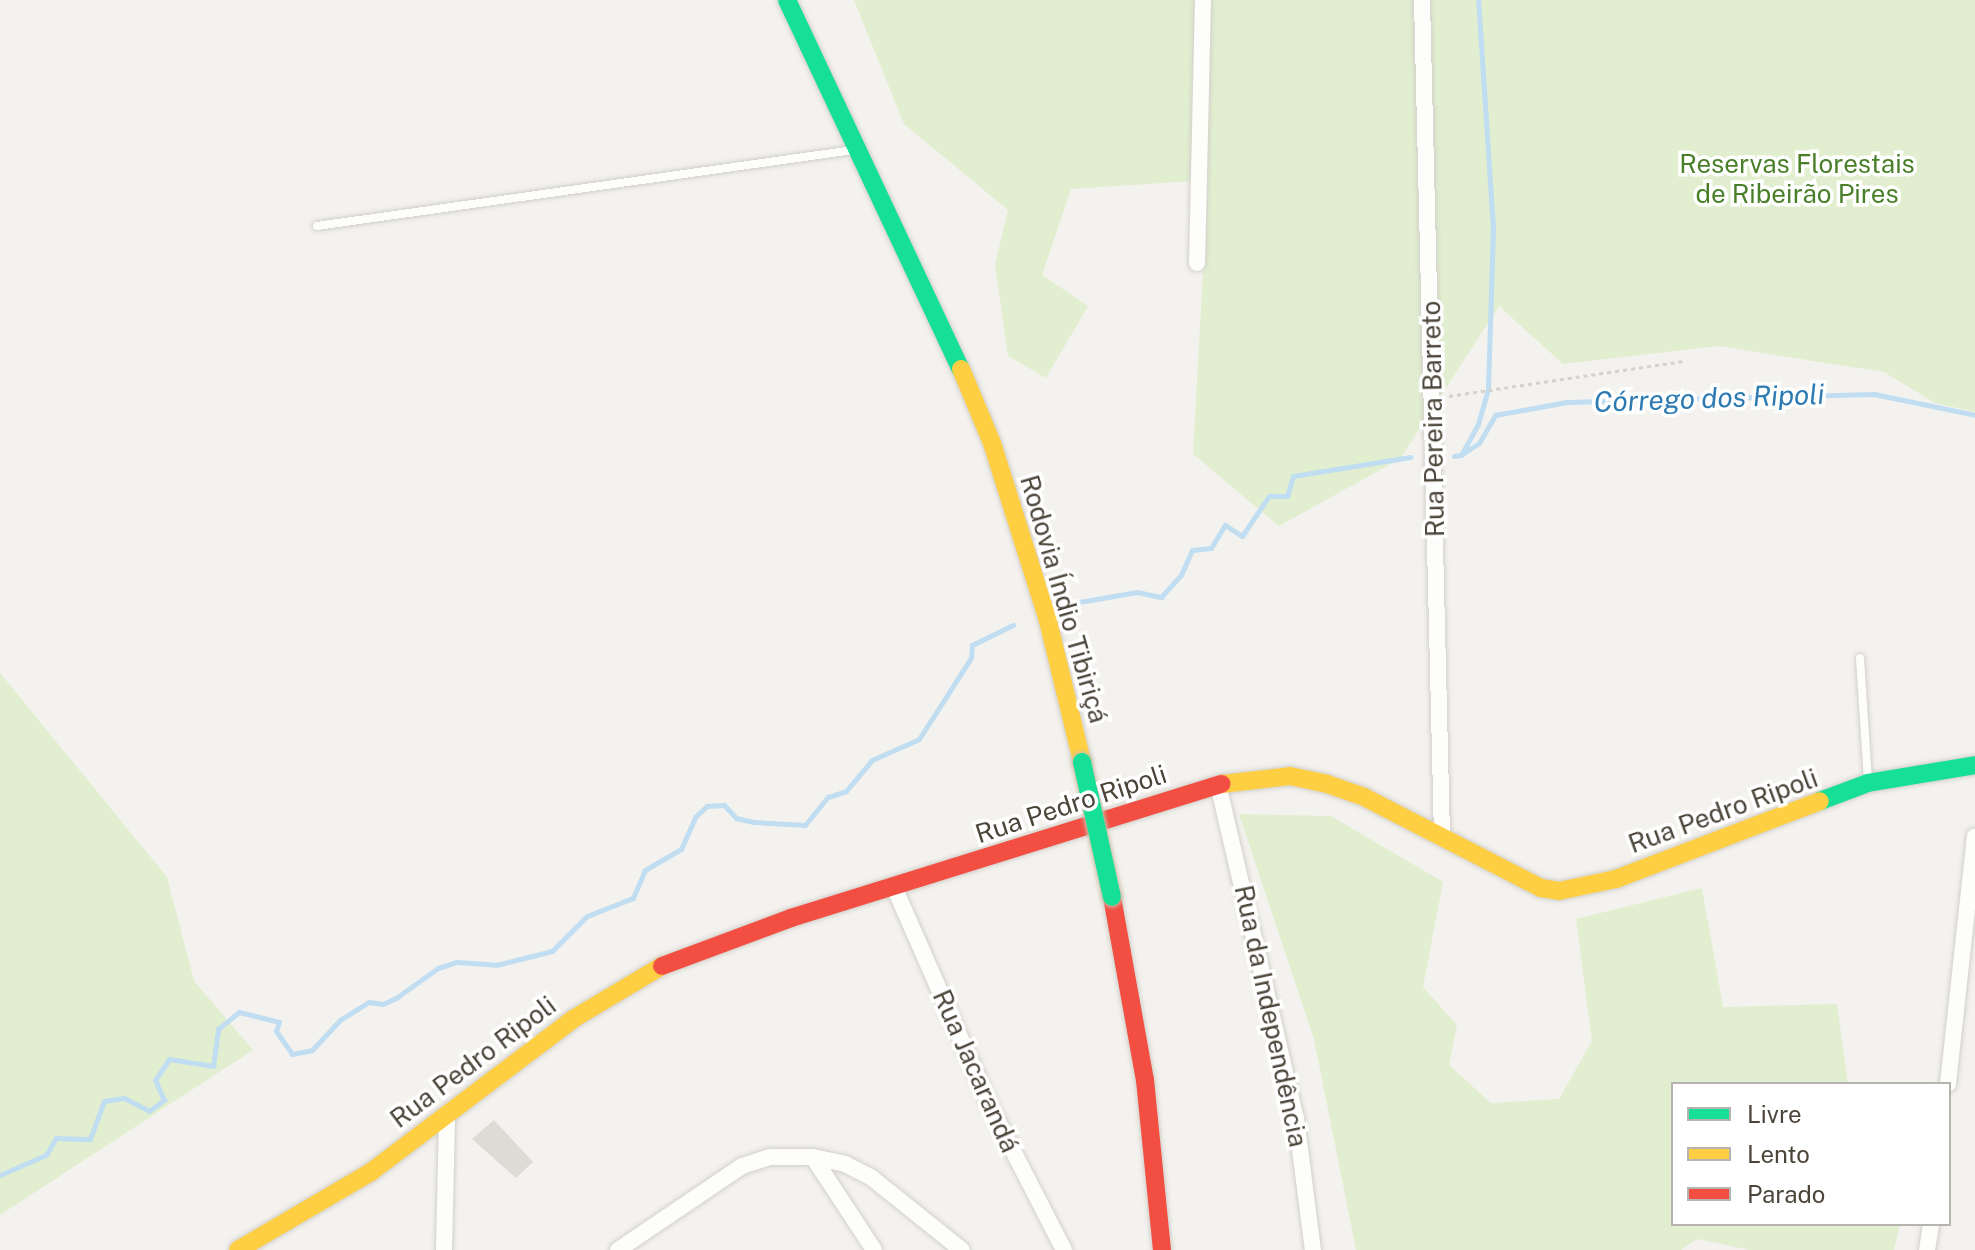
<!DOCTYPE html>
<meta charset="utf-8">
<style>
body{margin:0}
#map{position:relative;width:1975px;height:1250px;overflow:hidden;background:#f4f2ee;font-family:"Public Sans",sans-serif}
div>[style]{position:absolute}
.green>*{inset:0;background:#e1eecf}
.stream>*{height:5px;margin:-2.5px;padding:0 2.5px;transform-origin:2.5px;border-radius:2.5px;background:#c0ddf1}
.building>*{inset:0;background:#dedbd6}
.path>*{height:3px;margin-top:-1.5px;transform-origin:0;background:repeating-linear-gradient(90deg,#d3d2cc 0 4px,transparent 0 8px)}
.roads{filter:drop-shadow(0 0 2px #d2d0cb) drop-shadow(0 0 2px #d2d0cb)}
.lane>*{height:8px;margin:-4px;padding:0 4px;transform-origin:4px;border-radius:4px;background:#fdfdfc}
.street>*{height:16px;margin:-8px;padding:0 8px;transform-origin:8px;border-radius:8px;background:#fdfdfc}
.fast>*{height:18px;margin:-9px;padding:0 9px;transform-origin:9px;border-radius:9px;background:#16e098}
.slow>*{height:18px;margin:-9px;padding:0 9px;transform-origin:9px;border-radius:9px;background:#ffcf43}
.jam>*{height:18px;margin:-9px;padding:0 9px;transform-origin:9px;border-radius:9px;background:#f24e42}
.bridges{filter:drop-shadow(0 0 2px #ccbfa9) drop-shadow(0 0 2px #ccbfa9)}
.fast-bridge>*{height:18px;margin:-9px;padding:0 9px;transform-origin:9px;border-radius:9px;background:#16e098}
span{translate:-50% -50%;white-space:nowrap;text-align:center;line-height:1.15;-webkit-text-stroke:7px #fff;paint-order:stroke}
.park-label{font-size:26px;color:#4a7f2a}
.street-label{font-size:26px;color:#4b4439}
.water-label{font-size:28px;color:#2e7ab2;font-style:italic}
.legend{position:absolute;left:1671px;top:1082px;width:280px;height:144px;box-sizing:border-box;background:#fff;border:2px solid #b7b4b0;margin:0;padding:10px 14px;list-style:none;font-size:24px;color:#4b4439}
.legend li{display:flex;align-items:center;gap:16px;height:40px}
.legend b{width:40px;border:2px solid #b7b4b0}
</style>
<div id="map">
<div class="green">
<div style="clip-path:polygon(854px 0,1975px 0,1975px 412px,1935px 403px,1884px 372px,1718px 346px,1563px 364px,1499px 306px,1400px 459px,1279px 526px,1193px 454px,1208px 180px,1071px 189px,1042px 275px,1088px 306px,1046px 378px,1008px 356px,995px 264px,1008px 210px,904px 124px)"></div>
<div style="clip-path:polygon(0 673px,167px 877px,194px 981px,253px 1050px,0 1215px)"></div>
<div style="clip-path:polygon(1239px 814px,1331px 816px,1443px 882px,1423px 987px,1457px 1025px,1449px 1065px,1491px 1103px,1559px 1099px,1592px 1041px,1576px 919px,1702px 888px,1723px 1007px,1837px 1004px,1848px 1084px,1673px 1084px,1673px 1224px,1900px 1224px,1894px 1250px,1750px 1250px,1697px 1239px,1681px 1250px,1356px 1250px,1314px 1039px)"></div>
</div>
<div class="stream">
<div style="left:1461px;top:455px;width:22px;rotate:-34deg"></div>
<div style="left:1479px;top:443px;width:32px;rotate:-60deg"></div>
<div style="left:1495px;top:415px;width:73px;rotate:-10.2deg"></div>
<div style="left:1567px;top:402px;width:307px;rotate:-1.5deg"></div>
<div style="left:1874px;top:394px;width:103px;rotate:11.7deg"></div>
<div style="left:1454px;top:456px;width:7px;rotate:-8deg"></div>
<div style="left:1461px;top:455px;width:35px;rotate:-61deg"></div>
<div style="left:1478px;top:424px;width:37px;rotate:-74deg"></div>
<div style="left:1488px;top:388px;width:159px;rotate:-88.2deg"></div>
<div style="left:1493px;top:229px;width:229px;rotate:-93.7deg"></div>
<div style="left:1079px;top:602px;width:59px;rotate:-9.8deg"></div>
<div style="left:1137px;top:592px;width:25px;rotate:12deg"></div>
<div style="left:1161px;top:597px;width:30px;rotate:-48deg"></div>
<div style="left:1181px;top:575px;width:27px;rotate:-66deg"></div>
<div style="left:1192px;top:550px;width:19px;rotate:-6deg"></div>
<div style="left:1211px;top:548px;width:27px;rotate:-59deg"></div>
<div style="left:1225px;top:525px;width:20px;rotate:33deg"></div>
<div style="left:1242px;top:536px;width:48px;rotate:-56deg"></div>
<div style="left:1269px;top:496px;width:18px"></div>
<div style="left:1287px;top:496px;width:21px;rotate:-73deg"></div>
<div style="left:1293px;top:476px;width:119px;rotate:-9.2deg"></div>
<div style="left:0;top:1175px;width:50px;rotate:-23.5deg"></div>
<div style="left:46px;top:1155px;width:20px;rotate:-60deg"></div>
<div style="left:56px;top:1138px;width:34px;rotate:2deg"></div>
<div style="left:90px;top:1139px;width:40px;rotate:-69.8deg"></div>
<div style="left:104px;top:1101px;width:20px;rotate:-9deg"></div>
<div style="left:124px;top:1098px;width:28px;rotate:27deg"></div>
<div style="left:149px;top:1111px;width:19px;rotate:-36deg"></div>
<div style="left:164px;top:1100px;width:22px;rotate:-114deg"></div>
<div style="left:155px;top:1080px;width:25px;rotate:-56deg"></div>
<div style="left:169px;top:1059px;width:45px;rotate:9deg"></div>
<div style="left:213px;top:1066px;width:37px;rotate:-82deg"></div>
<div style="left:218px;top:1029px;width:27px;rotate:-39deg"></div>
<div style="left:239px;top:1012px;width:41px;rotate:14deg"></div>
<div style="left:279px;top:1022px;width:9px;rotate:108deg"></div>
<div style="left:276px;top:1031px;width:28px;rotate:55deg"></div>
<div style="left:292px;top:1054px;width:20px;rotate:-11deg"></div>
<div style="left:312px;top:1050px;width:41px;rotate:-47deg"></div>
<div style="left:340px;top:1020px;width:34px;rotate:-32deg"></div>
<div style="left:369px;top:1002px;width:14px;rotate:8deg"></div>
<div style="left:383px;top:1004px;width:14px;rotate:-25deg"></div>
<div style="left:396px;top:998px;width:52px;rotate:-35.5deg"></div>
<div style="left:438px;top:968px;width:20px;rotate:-18deg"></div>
<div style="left:457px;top:962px;width:39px;rotate:4deg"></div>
<div style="left:496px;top:965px;width:58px;rotate:-14deg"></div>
<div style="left:552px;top:951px;width:49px;rotate:-45deg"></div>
<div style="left:587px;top:916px;width:49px;rotate:-21.4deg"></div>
<div style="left:633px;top:898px;width:30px;rotate:-67deg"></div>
<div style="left:645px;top:870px;width:42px;rotate:-30.3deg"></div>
<div style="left:681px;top:849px;width:35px;rotate:-66deg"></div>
<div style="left:695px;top:817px;width:16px;rotate:-43deg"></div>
<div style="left:707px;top:806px;width:17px;rotate:-3deg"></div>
<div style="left:724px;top:805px;width:18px;rotate:47deg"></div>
<div style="left:736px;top:818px;width:18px;rotate:13deg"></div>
<div style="left:754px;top:822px;width:51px;rotate:3.4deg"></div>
<div style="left:805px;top:825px;width:36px;rotate:-51deg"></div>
<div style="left:828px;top:797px;width:19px;rotate:-18deg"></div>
<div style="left:846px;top:791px;width:40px;rotate:-50deg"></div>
<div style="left:872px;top:760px;width:51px;rotate:-24.1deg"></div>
<div style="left:919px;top:739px;width:96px;rotate:-57.3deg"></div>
<div style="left:971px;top:658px;width:13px;rotate:-86deg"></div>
<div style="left:972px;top:645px;width:46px;rotate:-26deg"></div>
</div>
<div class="building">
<div style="clip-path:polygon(494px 1120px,533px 1162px,516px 1178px,472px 1139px)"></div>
</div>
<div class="path">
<div style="left:1449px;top:396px;width:237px;rotate:-8.5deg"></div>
</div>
<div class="roads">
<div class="lane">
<div style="left:317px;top:226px;width:542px;rotate:-8.06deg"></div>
<div style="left:1860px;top:658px;width:124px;rotate:86.3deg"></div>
</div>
<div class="street">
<div style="left:1422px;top:0;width:838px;rotate:88.63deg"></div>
<div style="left:1197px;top:263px;width:263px;rotate:-88.7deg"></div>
<div style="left:1218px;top:784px;width:343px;rotate:76.9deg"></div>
<div style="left:1296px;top:1118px;width:133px;rotate:82.7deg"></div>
<div style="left:895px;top:889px;width:239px;rotate:66.3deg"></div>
<div style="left:991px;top:1108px;width:160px;rotate:62.8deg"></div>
<div style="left:1948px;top:1084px;width:249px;rotate:-83.8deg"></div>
<div style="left:813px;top:1157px;width:111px;rotate:56.7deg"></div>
<div style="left:444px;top:1250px;width:135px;rotate:-88.7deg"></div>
<div style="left:618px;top:1250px;width:150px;rotate:-34.1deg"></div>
<div style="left:742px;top:1166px;width:29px;rotate:-18deg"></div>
<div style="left:770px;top:1157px;width:43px"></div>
<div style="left:813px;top:1157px;width:33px;rotate:12deg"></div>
<div style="left:845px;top:1164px;width:30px;rotate:27deg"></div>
<div style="left:872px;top:1178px;width:115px;rotate:38.7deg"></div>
<div style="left:1927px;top:1250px;width:26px;rotate:-81deg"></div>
</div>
<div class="fast">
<div style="left:787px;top:0;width:408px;rotate:64.8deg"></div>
<div style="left:1820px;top:801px;width:51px;rotate:-20.6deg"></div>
<div style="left:1868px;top:783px;width:109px;rotate:-9.5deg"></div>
</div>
<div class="slow">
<div style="left:961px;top:369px;width:80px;rotate:67.3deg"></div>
<div style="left:992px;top:443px;width:187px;rotate:72.5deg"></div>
<div style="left:1048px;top:621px;width:145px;rotate:76.4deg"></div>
<div style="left:1222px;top:784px;width:68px;rotate:-6.7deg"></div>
<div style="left:1290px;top:776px;width:38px;rotate:12deg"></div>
<div style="left:1327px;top:784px;width:39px;rotate:19deg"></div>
<div style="left:1364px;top:797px;width:199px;rotate:27.2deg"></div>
<div style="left:1541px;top:888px;width:18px;rotate:9deg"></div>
<div style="left:1559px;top:891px;width:58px;rotate:-11.9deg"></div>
<div style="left:1616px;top:879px;width:218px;rotate:-20.9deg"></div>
<div style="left:238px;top:1250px;width:154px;rotate:-30.4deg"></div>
<div style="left:371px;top:1172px;width:253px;rotate:-37.1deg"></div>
<div style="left:573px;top:1019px;width:104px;rotate:-30.8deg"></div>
</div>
<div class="jam">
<div style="left:1112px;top:897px;width:186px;rotate:79.8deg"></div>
<div style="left:1145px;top:1080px;width:171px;rotate:84.3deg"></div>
<div style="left:662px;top:966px;width:138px;rotate:-20.4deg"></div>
<div style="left:791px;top:918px;width:451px;rotate:-17.3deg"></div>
</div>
</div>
<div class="bridges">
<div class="fast-bridge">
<div style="left:1082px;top:762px;width:138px;rotate:77.5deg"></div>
</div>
</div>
<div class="park-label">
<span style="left:1797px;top:179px">Reservas Florestais<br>de Ribeirão Pires</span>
</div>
<div class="street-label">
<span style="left:1433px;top:419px;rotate:-91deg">Rua Pereira Barreto</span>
<span style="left:1064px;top:599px;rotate:74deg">Rodovia Índio Tibiriçá</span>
<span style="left:1071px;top:804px;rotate:-18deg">Rua Pedro Ripoli</span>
<span style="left:1723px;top:811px;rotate:-20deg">Rua Pedro Ripoli</span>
<span style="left:1271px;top:1016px;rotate:78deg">Rua da Independência</span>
<span style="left:473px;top:1062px;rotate:-37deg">Rua Pedro Ripoli</span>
<span style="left:976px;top:1071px;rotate:66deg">Rua Jacarandá</span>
</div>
<div class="water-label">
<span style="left:1709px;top:398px;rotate:-2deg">Córrego dos Ripoli</span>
</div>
<ul class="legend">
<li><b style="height:10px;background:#16e098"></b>Livre</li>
<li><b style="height:10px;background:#ffcf43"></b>Lento</li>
<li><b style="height:10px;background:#f24e42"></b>Parado</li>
</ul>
</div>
